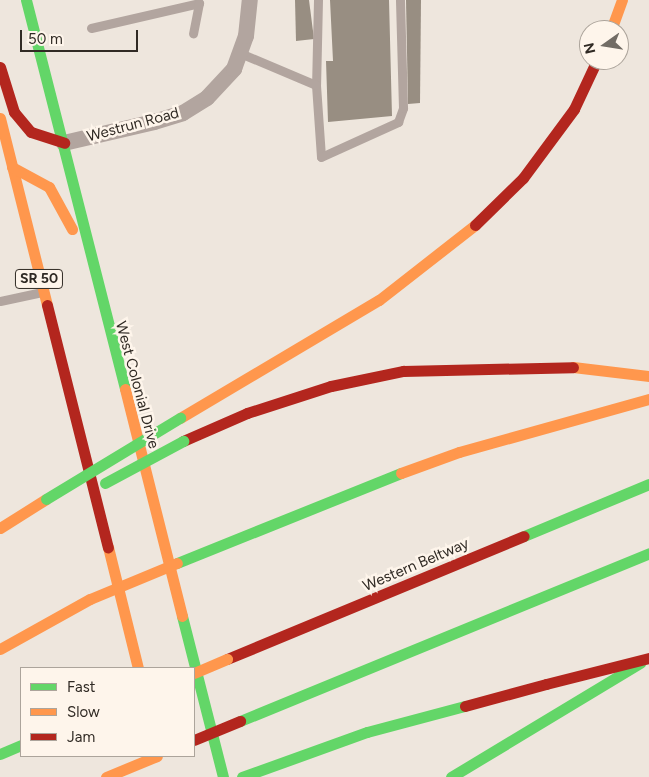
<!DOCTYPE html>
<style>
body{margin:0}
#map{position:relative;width:649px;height:777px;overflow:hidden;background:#eee6dd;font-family:Figtree,sans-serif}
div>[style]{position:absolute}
.building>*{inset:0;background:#988e82}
.lane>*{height:9px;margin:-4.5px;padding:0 4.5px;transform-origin:4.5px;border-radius:4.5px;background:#b2a59f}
.street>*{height:16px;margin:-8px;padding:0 8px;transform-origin:8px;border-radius:8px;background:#b2a59f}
.fast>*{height:11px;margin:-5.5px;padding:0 5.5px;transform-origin:5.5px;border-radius:5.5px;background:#63d668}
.slow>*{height:11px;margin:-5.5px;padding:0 5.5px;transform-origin:5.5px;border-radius:5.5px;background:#ff974d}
.jam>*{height:11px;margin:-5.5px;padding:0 5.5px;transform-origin:5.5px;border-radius:5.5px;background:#b3261e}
.fast-bridge>*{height:11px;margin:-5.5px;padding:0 5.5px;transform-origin:5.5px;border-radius:5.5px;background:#63d668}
.slow-bridge>*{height:11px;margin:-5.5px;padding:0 5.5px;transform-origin:5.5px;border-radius:5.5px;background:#ff974d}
.jam-bridge>*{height:11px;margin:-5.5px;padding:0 5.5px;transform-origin:5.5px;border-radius:5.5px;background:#b3261e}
span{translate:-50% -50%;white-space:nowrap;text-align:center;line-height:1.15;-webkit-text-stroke:5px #fef5eb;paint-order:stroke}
.shield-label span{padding:1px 4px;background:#fef5eb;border:1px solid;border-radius:4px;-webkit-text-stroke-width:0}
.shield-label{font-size:14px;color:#302a24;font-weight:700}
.street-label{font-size:15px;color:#302a24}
.legend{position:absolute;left:20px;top:667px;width:175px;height:90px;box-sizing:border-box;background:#fef5eb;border:1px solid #aca49b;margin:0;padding:6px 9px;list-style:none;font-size:15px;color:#302a24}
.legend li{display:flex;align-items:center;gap:10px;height:25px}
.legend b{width:25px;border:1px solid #aca49b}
.north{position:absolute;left:579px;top:20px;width:50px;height:50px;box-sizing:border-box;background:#fef5eb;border:1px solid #aca49b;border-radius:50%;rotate:257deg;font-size:14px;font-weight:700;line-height:20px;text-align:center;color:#302a24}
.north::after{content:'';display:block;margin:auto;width:18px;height:22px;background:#726c65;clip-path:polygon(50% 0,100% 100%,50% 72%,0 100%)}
.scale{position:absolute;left:20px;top:30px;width:118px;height:22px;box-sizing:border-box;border:2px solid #302a24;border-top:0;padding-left:6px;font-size:15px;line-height:18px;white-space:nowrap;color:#302a24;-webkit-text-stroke:4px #fef5eb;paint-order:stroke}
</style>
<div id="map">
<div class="building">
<div style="clip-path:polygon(295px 0,309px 0,314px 39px,296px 41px)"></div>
<div style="clip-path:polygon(330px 0,389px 0,392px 116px,328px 122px,326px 61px,333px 61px)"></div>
<div style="clip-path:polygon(406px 0,421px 0,420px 103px,408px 104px)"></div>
</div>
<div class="lane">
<div style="left:318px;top:0;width:85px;rotate:91.3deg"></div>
<div style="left:316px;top:85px;width:72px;rotate:86deg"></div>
<div style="left:321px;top:157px;width:85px;rotate:-24.4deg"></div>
<div style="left:398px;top:122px;width:15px;rotate:-70deg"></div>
<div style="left:403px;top:108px;width:108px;rotate:-91.6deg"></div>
<div style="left:91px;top:28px;width:111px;rotate:-13deg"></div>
<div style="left:199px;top:3px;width:31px;rotate:101deg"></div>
<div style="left:240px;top:53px;width:82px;rotate:22.8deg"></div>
<div style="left:0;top:301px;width:43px;rotate:-12.1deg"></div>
</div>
<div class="street">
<div style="left:64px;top:143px;width:92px;rotate:-13.1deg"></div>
<div style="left:154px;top:122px;width:30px;rotate:-17deg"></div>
<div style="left:183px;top:113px;width:28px;rotate:-32deg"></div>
<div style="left:207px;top:98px;width:40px;rotate:-47deg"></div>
<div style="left:234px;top:69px;width:35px;rotate:-70deg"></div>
<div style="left:246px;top:36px;width:36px;rotate:-84deg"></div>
</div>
<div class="fast">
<div style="left:26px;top:0;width:401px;rotate:75.7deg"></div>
<div style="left:524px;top:536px;width:135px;rotate:-22.6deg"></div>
<div style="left:177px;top:563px;width:241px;rotate:-21.9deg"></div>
<div style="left:182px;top:616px;width:166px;rotate:75.7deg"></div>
<div style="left:240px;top:721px;width:442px;rotate:-22.3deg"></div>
<div style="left:0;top:754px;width:23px;rotate:-23deg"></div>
<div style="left:242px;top:777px;width:133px;rotate:-19.8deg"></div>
<div style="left:367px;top:732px;width:101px;rotate:-14.9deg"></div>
<div style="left:451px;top:777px;width:221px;rotate:-31.1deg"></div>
</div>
<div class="slow">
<div style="left:611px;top:30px;width:32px;rotate:-70deg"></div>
<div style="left:0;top:118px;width:193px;rotate:75.9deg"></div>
<div style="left:12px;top:167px;width:42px;rotate:28.4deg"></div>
<div style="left:49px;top:187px;width:48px;rotate:61.3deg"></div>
<div style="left:573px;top:367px;width:77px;rotate:6.8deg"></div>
<div style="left:125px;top:389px;width:234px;rotate:75.9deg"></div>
<div style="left:180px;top:418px;width:231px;rotate:-30.7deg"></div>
<div style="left:379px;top:300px;width:122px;rotate:-38deg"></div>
<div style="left:401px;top:473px;width:62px;rotate:-19.9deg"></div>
<div style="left:459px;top:452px;width:197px;rotate:-15.6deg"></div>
<div style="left:0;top:528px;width:54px;rotate:-32.2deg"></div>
<div style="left:108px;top:547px;width:125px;rotate:76.1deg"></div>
<div style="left:0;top:649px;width:103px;rotate:-29.1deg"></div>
<div style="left:90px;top:599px;width:94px;rotate:-22.5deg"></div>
<div style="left:106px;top:777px;width:55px;rotate:-22.4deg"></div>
</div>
<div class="jam">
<div style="left:0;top:67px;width:47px;rotate:72.7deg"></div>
<div style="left:14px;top:112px;width:26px;rotate:50deg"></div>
<div style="left:31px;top:132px;width:35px;rotate:18deg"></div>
<div style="left:475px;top:225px;width:67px;rotate:-44.4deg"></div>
<div style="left:523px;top:178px;width:86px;rotate:-53.5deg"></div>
<div style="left:574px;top:109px;width:54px;rotate:-64.9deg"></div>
<div style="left:47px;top:305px;width:250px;rotate:75.9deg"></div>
<div style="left:183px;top:441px;width:70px;rotate:-23.6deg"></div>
<div style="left:247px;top:413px;width:88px;rotate:-17.8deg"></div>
<div style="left:331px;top:386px;width:74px;rotate:-11.8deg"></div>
<div style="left:403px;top:371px;width:170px;rotate:-1.3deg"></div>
<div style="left:227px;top:659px;width:321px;rotate:-22.5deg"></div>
<div style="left:465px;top:706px;width:84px;rotate:-15.2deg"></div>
</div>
<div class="fast-bridge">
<div style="left:105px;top:483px;width:89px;rotate:-28.3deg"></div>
<div style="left:46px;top:499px;width:157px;rotate:-31.2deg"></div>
</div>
<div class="slow-bridge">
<div style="left:194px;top:673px;width:36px;rotate:-23deg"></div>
</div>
<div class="jam-bridge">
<div style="left:546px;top:684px;width:106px;rotate:-14.2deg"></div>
<div style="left:194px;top:740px;width:50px;rotate:-22.4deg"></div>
</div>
<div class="shield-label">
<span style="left:39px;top:279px">SR 50</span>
</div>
<div class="street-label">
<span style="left:133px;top:125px;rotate:-15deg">Westrun Road</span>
<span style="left:137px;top:385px;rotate:75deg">West Colonial Drive</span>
<span style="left:416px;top:565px;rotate:-23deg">Western Beltway</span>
</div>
<ul class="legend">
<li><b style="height:6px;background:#63d668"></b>Fast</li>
<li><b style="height:6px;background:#ff974d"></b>Slow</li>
<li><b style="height:6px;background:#b3261e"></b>Jam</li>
</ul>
<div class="north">N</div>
<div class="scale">50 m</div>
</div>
